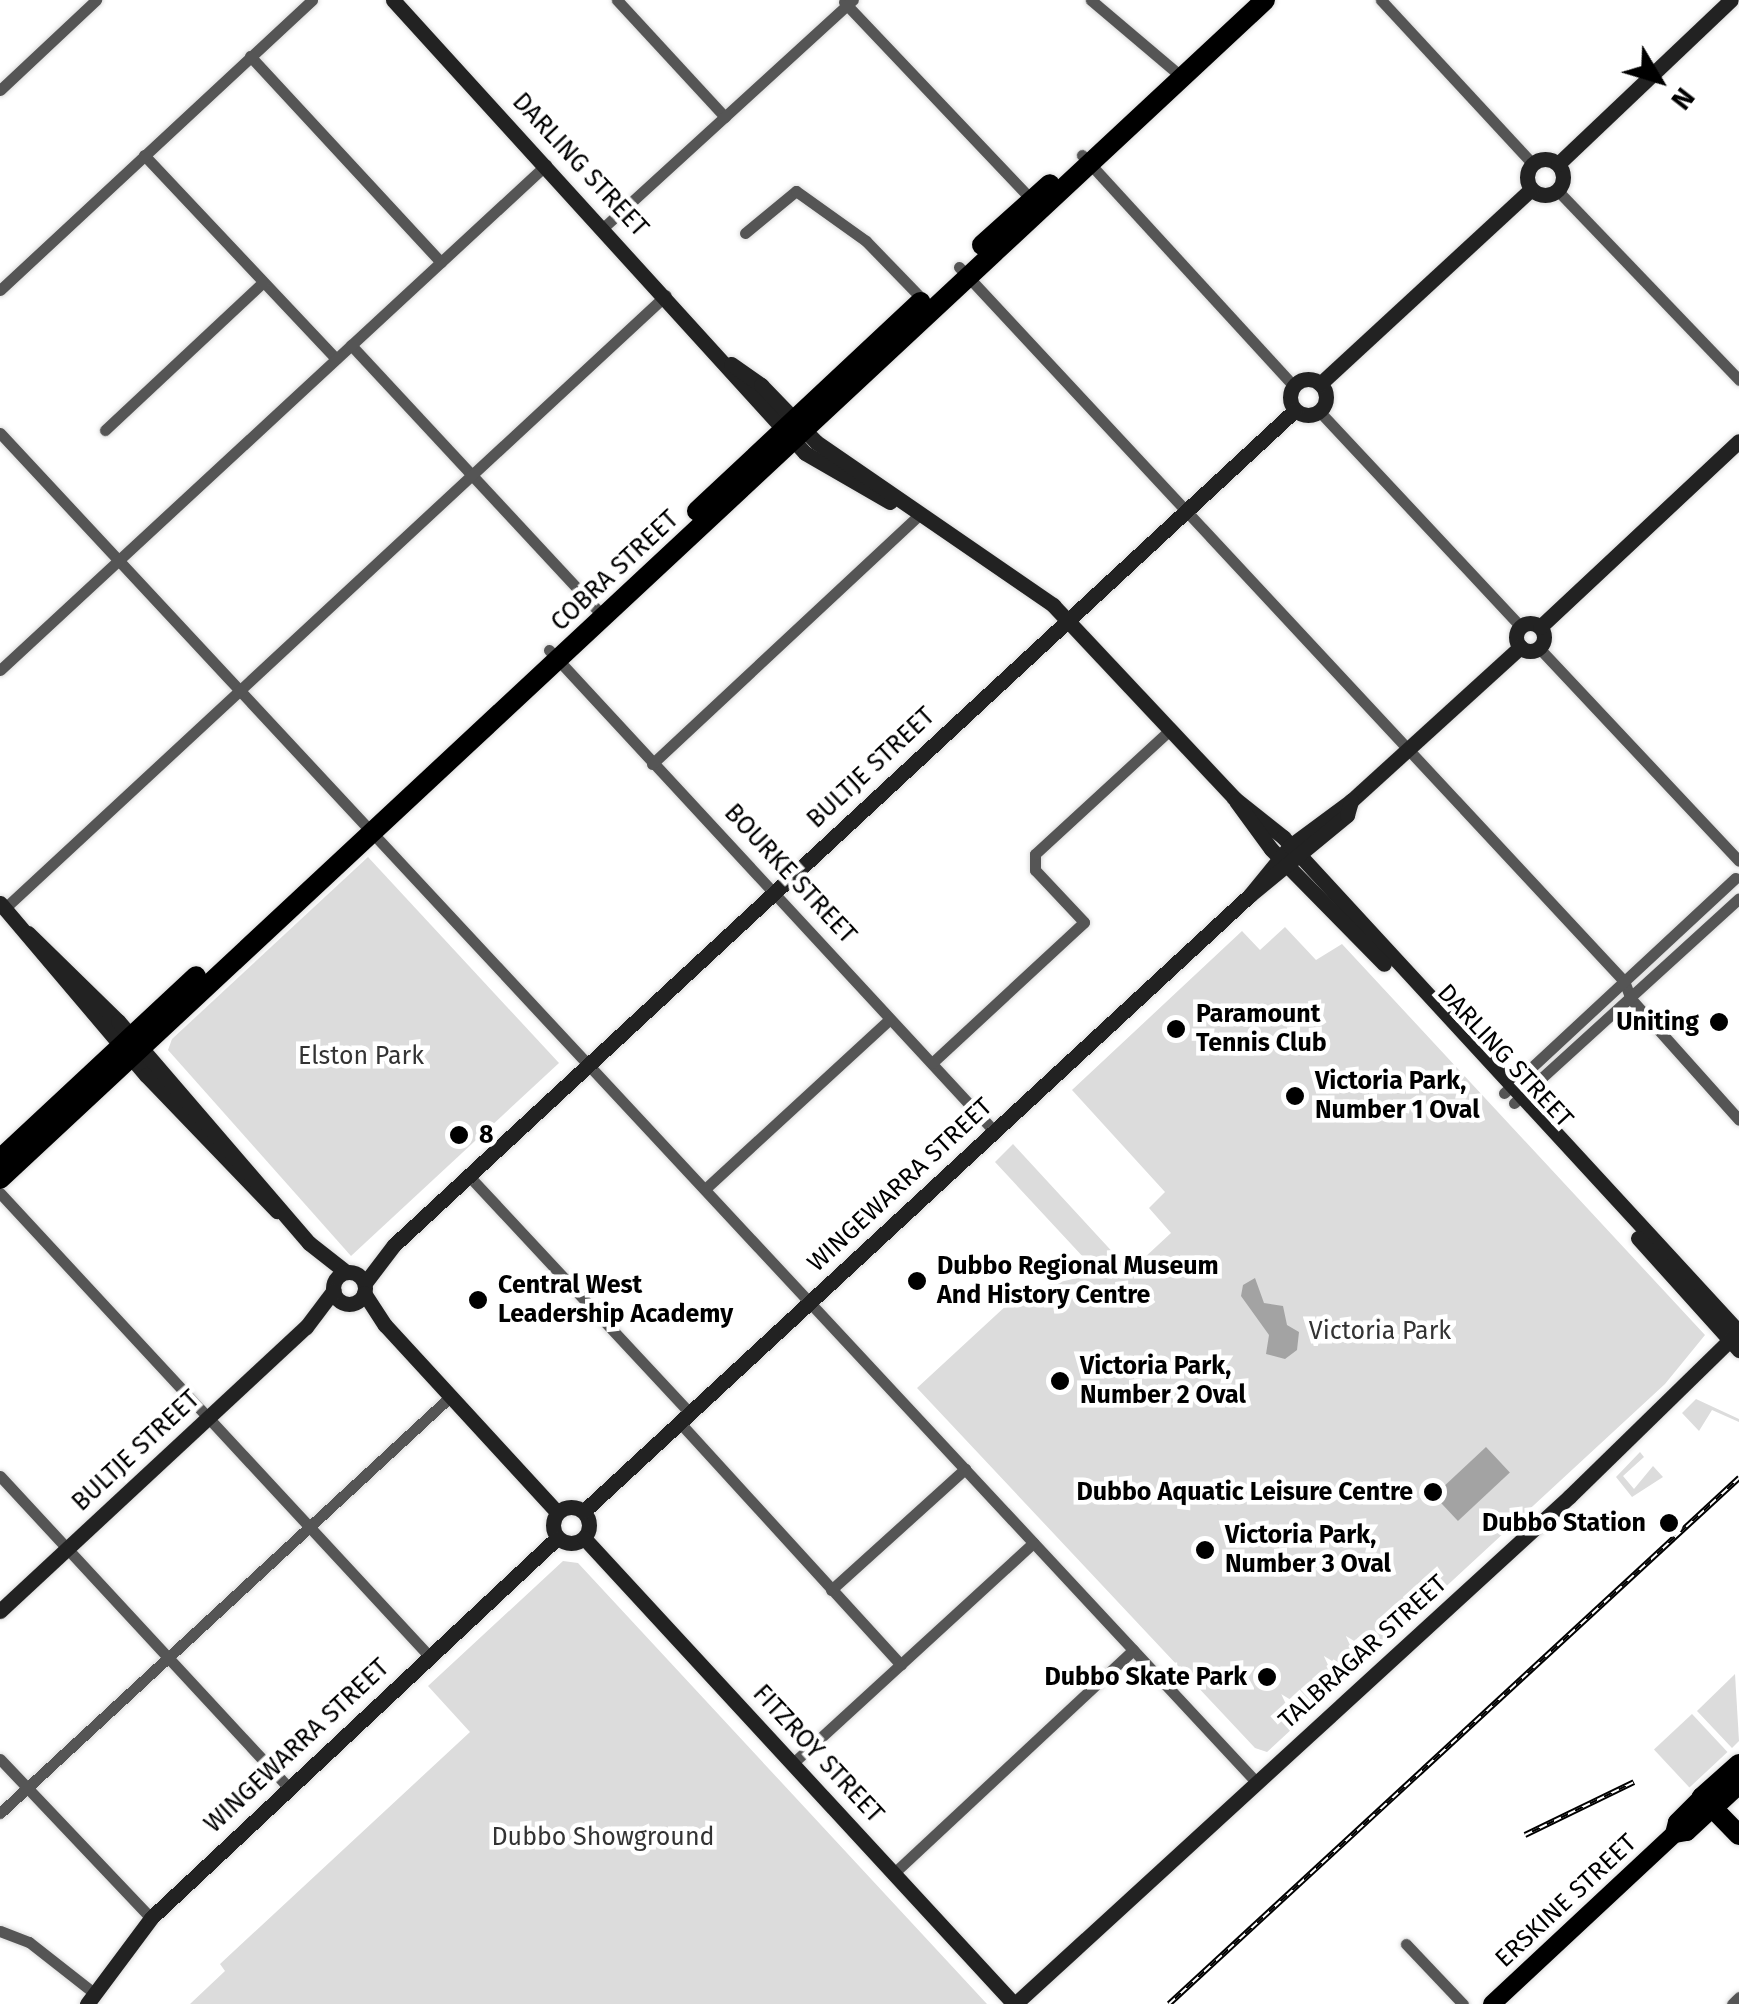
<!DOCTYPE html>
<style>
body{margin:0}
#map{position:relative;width:1739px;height:2004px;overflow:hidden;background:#fff;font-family:"Fira Sans",sans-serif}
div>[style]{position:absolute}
.green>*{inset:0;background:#dcdcdc;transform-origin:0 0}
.water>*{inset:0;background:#a3a3a3;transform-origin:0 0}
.roads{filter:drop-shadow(0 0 2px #dbdbdb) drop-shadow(0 0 2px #dbdbdb)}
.street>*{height:11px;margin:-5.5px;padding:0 5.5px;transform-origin:5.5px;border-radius:5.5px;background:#555}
.secondary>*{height:15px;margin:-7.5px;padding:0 7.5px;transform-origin:7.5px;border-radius:7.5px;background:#222}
.secondary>.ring{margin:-7.5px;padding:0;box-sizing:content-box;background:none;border:15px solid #222;border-radius:50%}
.primary>*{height:18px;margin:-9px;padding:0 9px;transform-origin:9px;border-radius:9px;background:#000}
.highway>*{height:20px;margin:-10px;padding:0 10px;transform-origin:10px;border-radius:10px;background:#000}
.rail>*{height:6px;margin-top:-3px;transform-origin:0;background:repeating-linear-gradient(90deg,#fff 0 8px,#000 0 16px);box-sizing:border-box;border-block:2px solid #000}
.dots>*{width:28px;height:28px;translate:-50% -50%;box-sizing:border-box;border:5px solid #fff;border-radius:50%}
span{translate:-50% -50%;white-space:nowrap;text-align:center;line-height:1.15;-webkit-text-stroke:9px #fff;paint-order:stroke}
.street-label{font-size:25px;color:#000}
.poi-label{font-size:25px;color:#000;font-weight:700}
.left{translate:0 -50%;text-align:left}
.right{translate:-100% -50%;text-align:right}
.park-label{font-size:25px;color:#333}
.north{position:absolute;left:1609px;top:30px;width:100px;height:100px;-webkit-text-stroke:8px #fff;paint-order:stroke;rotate:128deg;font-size:28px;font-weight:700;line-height:40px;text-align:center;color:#000}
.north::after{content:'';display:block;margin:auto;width:35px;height:45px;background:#000;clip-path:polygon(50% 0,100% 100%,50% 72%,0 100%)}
</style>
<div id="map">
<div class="green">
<div style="clip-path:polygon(368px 857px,559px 1063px,351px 1256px,168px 1050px,172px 1039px)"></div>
<div style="clip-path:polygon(1285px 927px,1316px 960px,1342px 944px,1705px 1335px,1665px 1384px,1267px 1752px,1255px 1748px,917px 1388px,1022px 1291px,1098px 1273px,995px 1162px,1013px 1144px,1130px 1271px,1171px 1233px,1149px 1208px,1165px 1192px,1072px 1090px,1242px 931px,1260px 950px)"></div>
<div style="clip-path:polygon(1696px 1399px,1739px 1419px,1739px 1422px,1712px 1410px,1699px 1431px,1682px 1413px)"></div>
<div style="clip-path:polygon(1640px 1452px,1644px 1457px,1623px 1476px,1634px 1489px,1653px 1466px,1663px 1477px,1632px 1497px,1616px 1477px)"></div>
<div style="clip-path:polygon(563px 1561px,578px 1563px,987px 2004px,190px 2004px,225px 1971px,220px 1964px,470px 1732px,428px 1686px)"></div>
<div style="clip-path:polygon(1735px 1674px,1739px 1741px,1732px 1748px,1697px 1711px)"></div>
<div style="left:1692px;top:1714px;width:52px;height:52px;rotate:47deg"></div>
</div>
<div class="water">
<div style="clip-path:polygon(1255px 1278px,1264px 1303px,1283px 1306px,1287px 1325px,1299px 1332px,1297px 1350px,1285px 1359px,1266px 1354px,1269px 1335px,1241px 1296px,1243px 1285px)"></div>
<div style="left:1486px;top:1447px;width:35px;height:71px;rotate:47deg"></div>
</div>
<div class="roads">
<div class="street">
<div style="left:617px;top:0;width:159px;rotate:47.3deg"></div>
<div style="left:1091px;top:0;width:121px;rotate:40.3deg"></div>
<div style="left:1381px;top:0;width:222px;rotate:47.2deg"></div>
<div style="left:844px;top:2px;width:276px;rotate:46.5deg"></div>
<div style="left:250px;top:56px;width:281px;rotate:47.2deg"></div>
<div style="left:0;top:90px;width:132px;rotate:-43.2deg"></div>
<div style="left:144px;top:155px;width:280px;rotate:46.7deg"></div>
<div style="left:1082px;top:155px;width:314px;rotate:47.5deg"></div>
<div style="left:1557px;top:190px;width:263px;rotate:46.2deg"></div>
<div style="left:604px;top:227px;width:337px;rotate:-42.4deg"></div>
<div style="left:745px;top:233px;width:66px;rotate:-39.5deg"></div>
<div style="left:796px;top:191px;width:86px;rotate:35.5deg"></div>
<div style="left:866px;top:241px;width:86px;rotate:45.9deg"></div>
<div style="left:959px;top:267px;width:976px;rotate:47.04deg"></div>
<div style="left:1624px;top:981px;width:19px;rotate:69deg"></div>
<div style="left:1631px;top:999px;width:162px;rotate:48.2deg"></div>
<div style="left:0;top:290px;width:426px;rotate:-42.9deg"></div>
<div style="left:351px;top:345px;width:370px;rotate:47.1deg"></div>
<div style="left:1319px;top:411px;width:294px;rotate:46.9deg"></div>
<div style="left:105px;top:430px;width:216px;rotate:-43.1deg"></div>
<div style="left:0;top:433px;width:1845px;rotate:47.04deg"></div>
<div style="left:1539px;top:648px;width:292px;rotate:46.8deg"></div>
<div style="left:549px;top:650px;width:657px;rotate:47.22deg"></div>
<div style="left:0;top:670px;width:744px;rotate:-42.77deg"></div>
<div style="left:652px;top:764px;width:364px;rotate:-43deg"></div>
<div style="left:5px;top:908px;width:901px;rotate:-42.84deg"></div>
<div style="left:932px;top:1063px;width:207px;rotate:-42.8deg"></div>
<div style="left:1084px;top:922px;width:71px;rotate:-133.3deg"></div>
<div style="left:1035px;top:870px;width:16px;rotate:-90deg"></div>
<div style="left:1035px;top:854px;width:185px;rotate:-42.6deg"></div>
<div style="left:1504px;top:1093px;width:316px;rotate:-42.9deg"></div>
<div style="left:1514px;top:1103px;width:304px;rotate:-42.3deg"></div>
<div style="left:468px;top:1175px;width:327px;rotate:47deg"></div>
<div style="left:705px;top:1189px;width:251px;rotate:-42.6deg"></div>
<div style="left:0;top:1193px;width:631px;rotate:47.18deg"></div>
<div style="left:681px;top:1424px;width:326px;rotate:47.6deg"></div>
<div style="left:0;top:1476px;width:425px;rotate:47.2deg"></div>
<div style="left:831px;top:1590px;width:181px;rotate:-42.1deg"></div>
<div style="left:0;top:1759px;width:219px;rotate:46.5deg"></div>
<div style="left:793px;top:1763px;width:326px;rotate:-42.5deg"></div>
<div style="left:0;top:1813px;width:614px;rotate:-42.76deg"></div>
<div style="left:894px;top:1873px;width:327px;rotate:-43deg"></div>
<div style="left:0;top:1931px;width:31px;rotate:21deg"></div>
<div style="left:29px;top:1942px;width:83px;rotate:38.1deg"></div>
<div style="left:1406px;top:1944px;width:83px;rotate:46.5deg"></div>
<div style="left:1732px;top:2004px;width:10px;rotate:-45deg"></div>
</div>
<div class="secondary">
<div style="left:393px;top:0;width:612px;rotate:47.71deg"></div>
<div style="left:805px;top:453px;width:98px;rotate:30deg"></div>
<div class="ring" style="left:1527px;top:159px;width:21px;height:21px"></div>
<div style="left:1558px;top:164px;width:238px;rotate:-43.5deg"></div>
<div style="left:731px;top:364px;width:37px;rotate:35deg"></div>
<div style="left:761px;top:385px;width:79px;rotate:46deg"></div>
<div style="left:816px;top:442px;width:288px;rotate:34.5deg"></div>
<div style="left:1053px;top:605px;width:265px;rotate:46.8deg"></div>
<div style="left:1234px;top:798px;width:63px;rotate:38.5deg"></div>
<div style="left:1283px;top:837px;width:673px;rotate:47.35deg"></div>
<div class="ring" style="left:1290px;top:379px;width:21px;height:21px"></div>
<div style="left:1320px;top:384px;width:287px;rotate:-42.7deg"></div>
<div class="ring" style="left:1516px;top:623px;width:13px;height:13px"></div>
<div style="left:1540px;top:627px;width:272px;rotate:-43.1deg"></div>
<div style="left:1236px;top:801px;width:59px;rotate:53.9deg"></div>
<div style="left:1271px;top:849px;width:161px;rotate:45.5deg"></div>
<div style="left:1250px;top:895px;width:63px;rotate:-50.8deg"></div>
<div style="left:1290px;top:846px;width:76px;rotate:-36.4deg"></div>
<div style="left:1351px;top:801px;width:229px;rotate:-42.3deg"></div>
<div style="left:0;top:903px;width:226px;rotate:49.7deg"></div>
<div style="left:146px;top:1075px;width:189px;rotate:46.1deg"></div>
<div style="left:28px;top:933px;width:126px;rotate:44.4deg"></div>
<div style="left:118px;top:1021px;width:293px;rotate:49.3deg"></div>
<div style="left:309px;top:1243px;width:47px;rotate:38.1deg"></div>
<div style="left:1638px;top:1238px;width:151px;rotate:48deg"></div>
<div class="ring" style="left:333px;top:1272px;width:17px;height:17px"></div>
<div style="left:365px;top:1283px;width:48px;rotate:-52.7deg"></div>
<div style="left:394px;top:1245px;width:1228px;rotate:-42.82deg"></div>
<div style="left:364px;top:1293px;width:38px;rotate:57deg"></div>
<div style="left:385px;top:1325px;width:254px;rotate:47.4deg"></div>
<div class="ring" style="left:553px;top:1507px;width:21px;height:21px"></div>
<div style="left:584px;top:1511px;width:907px;rotate:-42.77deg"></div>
<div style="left:1250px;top:895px;width:126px;rotate:-39.5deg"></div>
<div style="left:1347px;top:815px;width:15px;rotate:-74deg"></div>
<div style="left:584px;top:1538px;width:634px;rotate:47.3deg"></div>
<div style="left:0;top:1611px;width:417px;rotate:-42.9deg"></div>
<div style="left:306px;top:1327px;width:46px;rotate:-52.9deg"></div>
<div style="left:87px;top:2004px;width:107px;rotate:-53.3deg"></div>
<div style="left:151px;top:1918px;width:556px;rotate:-43.11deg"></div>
<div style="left:1015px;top:2004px;width:752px;rotate:-42.47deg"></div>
<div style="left:1570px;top:1496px;width:236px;rotate:-44.3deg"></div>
</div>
<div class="primary">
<div style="left:1674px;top:1834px;width:13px;rotate:-9deg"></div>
<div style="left:1687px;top:1832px;width:35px;rotate:-43deg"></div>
<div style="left:1492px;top:2004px;width:249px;rotate:-43deg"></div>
<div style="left:1674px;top:1834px;width:12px;rotate:-76deg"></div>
<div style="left:1677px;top:1822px;width:35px;rotate:-45deg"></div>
</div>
<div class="highway">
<div style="left:982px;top:245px;width:91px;rotate:-41.9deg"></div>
<div style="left:697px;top:511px;width:306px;rotate:-43.1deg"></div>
<div style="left:0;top:1159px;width:268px;rotate:-43deg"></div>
<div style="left:0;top:1179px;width:1729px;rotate:-42.98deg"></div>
<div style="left:1739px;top:1764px;width:50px;rotate:138.3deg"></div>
<div style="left:1702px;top:1797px;width:53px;rotate:45.8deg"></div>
<div style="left:1713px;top:1808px;width:35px;rotate:-43deg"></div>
</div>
</div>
<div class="rail">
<div style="left:1525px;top:1835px;width:121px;rotate:-25.9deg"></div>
<div style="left:1169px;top:2004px;width:776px;rotate:-42.7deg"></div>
</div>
<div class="dots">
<div style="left:1719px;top:1022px;background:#000"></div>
<div style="left:1176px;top:1029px;background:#000"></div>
<div style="left:1295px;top:1096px;background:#000"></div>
<div style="left:459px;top:1135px;background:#000"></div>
<div style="left:917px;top:1281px;background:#000"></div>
<div style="left:478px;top:1300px;background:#000"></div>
<div style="left:1060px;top:1381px;background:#000"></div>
<div style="left:1433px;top:1492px;background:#000"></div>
<div style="left:1669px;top:1523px;background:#000"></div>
<div style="left:1205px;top:1550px;background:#000"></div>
<div style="left:1267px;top:1677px;background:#000"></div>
</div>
<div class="street-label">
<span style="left:580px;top:165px;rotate:47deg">DARLING STREET</span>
<span style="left:615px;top:571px;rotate:-43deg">COBRA STREET</span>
<span style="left:871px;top:768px;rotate:-43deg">BULTJE STREET</span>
<span style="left:790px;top:874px;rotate:47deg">BOURKE STREET</span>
<span style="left:1505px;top:1056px;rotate:47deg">DARLING STREET</span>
<span style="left:900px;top:1185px;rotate:-43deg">WINGEWARRA STREET</span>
<span style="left:136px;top:1451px;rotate:-43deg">BULTJE STREET</span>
<span style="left:1363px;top:1652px;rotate:-42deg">TALBRAGAR STREET</span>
<span style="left:297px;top:1746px;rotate:-43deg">WINGEWARRA STREET</span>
<span style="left:818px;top:1754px;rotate:47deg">FITZROY STREET</span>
<span style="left:1566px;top:1901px;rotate:-43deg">ERSKINE STREET</span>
</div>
<div class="poi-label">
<span class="left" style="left:1196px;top:1029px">Paramount<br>Tennis Club</span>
<span class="right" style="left:1699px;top:1022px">Uniting</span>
<span class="left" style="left:1315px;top:1096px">Victoria Park,<br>Number 1 Oval</span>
<span class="left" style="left:479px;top:1135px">8</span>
<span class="left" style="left:937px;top:1281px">Dubbo Regional Museum<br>And History Centre</span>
<span class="left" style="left:498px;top:1300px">Central West<br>Leadership Academy</span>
<span class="left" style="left:1080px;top:1381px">Victoria Park,<br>Number 2 Oval</span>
<span class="right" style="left:1413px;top:1492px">Dubbo Aquatic Leisure Centre</span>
<span class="right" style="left:1646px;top:1523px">Dubbo Station</span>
<span class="left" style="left:1225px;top:1550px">Victoria Park,<br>Number 3 Oval</span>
<span class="right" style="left:1247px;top:1677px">Dubbo Skate Park</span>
</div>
<div class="park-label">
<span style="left:361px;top:1056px">Elston Park</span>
<span style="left:1380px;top:1331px">Victoria Park</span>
<span style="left:603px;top:1837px">Dubbo Showground</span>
</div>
<div class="north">N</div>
</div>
